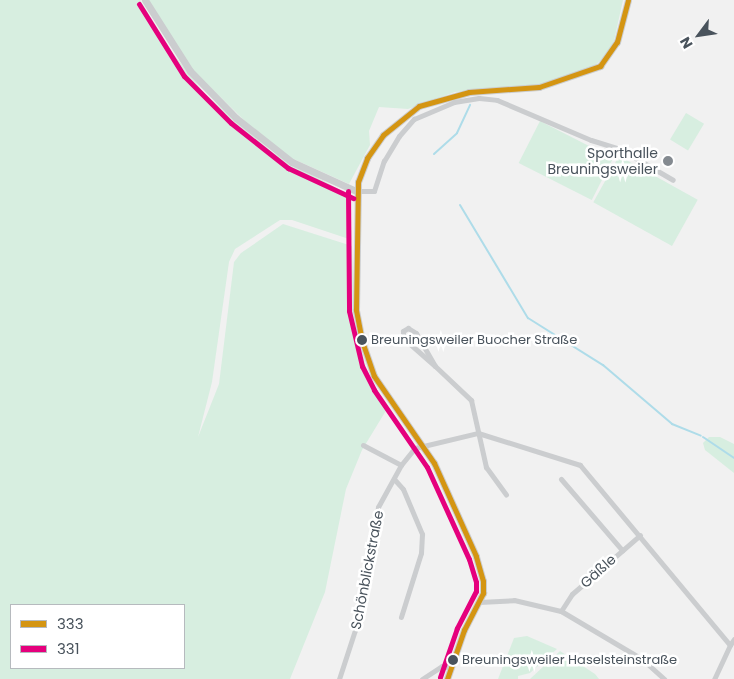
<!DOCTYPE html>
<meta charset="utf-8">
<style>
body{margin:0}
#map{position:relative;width:734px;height:679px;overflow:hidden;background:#f1f1f1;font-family:Poppins,sans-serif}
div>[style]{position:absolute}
.green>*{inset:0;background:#d7eee0;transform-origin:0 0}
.stream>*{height:2px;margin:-1px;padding:0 1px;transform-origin:1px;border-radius:1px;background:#aedce9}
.minor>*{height:5px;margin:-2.5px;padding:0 2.5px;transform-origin:2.5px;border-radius:2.5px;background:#cbcdcf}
.tertiary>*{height:7px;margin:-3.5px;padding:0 3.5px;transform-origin:3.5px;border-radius:3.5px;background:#cbcdcf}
.bus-1>*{height:5px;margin:-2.5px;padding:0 2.5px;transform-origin:2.5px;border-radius:2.5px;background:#d49512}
.bus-2>*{height:5px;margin:-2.5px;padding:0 2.5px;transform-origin:2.5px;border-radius:2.5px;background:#e5007d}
.dots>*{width:14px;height:14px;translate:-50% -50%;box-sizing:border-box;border:2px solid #fff;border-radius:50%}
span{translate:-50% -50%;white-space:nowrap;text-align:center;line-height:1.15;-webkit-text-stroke:5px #fff;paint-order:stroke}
.bus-label{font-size:13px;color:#49535c}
.left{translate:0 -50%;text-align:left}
.poi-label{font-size:14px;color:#49535c}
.right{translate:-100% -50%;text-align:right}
.street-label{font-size:14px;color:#49535c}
.legend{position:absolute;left:10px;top:604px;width:175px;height:65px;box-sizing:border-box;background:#fff;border:1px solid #b6babe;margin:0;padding:6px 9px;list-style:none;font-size:15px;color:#49535c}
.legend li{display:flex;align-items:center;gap:10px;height:25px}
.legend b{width:25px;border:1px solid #b6babe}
.north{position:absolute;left:674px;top:10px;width:50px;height:50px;-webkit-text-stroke:4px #fff;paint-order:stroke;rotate:239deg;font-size:14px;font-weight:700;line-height:20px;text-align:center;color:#49535c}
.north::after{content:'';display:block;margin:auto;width:18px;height:22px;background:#49535c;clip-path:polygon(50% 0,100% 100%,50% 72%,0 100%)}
</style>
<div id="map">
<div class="green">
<div style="clip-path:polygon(evenodd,0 0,140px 0,172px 52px,204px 93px,272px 152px,340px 190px,349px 198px,352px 240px,292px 220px,280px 220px,235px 249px,229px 262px,212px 382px,198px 437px,219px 384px,234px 262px,241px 253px,283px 224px,352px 246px,355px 323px,369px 379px,387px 409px,362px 450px,346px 489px,325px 592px,290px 679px,0 679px,0 0,11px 605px,184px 605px,184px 668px,11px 668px,11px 605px)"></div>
<div style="clip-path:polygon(148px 0,623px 0,614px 41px,604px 58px,594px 66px,539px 85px,455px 92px,408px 109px,379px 107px,369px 131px,370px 145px,349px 184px,289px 157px,254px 130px,187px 64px)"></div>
<div style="left:686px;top:113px;width:21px;height:31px;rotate:31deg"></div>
<div style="left:540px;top:121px;width:82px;height:47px;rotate:27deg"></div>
<div style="left:619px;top:156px;width:90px;height:53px;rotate:29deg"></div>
<div style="clip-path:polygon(709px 437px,720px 437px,734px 444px,734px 473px,705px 450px,703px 443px)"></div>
<div style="clip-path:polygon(527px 636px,557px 649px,530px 673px,518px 676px,518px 679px,498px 679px,514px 638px)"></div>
<div style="clip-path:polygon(560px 651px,595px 674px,599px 679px,530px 679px)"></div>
</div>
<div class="stream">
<div style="left:434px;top:154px;width:31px;rotate:-42deg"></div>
<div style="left:457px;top:133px;width:31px;rotate:-65deg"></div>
<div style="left:460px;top:205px;width:132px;rotate:59deg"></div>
<div style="left:528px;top:318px;width:89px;rotate:32.1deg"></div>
<div style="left:603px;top:365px;width:91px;rotate:40.5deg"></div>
<div style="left:672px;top:424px;width:31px;rotate:22deg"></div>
<div style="left:703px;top:437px;width:37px;rotate:34deg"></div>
</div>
<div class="minor">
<div style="left:356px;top:191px;width:18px"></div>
<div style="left:374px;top:191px;width:32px;rotate:-72deg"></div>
<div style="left:384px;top:161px;width:29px;rotate:-59deg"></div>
<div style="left:399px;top:136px;width:23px;rotate:-49deg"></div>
<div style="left:414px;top:119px;width:43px;rotate:-23deg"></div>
<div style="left:454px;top:102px;width:25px;rotate:-9deg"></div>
<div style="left:479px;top:98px;width:18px;rotate:6deg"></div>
<div style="left:497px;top:100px;width:102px;rotate:23.1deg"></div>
<div style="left:591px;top:140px;width:30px;rotate:17deg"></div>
<div style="left:620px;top:149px;width:61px;rotate:30.3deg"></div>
<div style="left:408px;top:328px;width:9px;rotate:32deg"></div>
<div style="left:416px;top:333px;width:38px;rotate:60deg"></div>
<div style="left:435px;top:366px;width:43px;rotate:-138.8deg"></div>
<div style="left:403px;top:338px;width:7px;rotate:-90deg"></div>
<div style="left:403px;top:331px;width:6px;rotate:-31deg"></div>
<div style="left:435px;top:366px;width:50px;rotate:43.4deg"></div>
<div style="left:471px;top:400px;width:69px;rotate:77.4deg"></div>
<div style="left:486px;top:467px;width:34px;rotate:54deg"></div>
<div style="left:363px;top:445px;width:43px;rotate:27.8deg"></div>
<div style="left:394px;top:479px;width:13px;rotate:48deg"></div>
<div style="left:403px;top:489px;width:49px;rotate:67.1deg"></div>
<div style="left:422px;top:534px;width:19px;rotate:93deg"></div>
<div style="left:421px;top:553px;width:67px;rotate:107.4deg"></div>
<div style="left:561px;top:479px;width:94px;rotate:49.3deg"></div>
<div style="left:479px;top:602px;width:35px;rotate:-3deg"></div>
<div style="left:514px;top:600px;width:48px;rotate:13.2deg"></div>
<div style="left:561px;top:611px;width:94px;rotate:30.7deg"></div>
<div style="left:642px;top:659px;width:30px;rotate:42deg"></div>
<div style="left:561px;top:611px;width:20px;rotate:-57deg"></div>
<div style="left:572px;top:594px;width:90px;rotate:-40.9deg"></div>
<div style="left:730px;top:645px;width:7px;rotate:-56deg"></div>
<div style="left:339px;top:679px;width:52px;rotate:-71.9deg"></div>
<div style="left:355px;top:630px;width:125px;rotate:-79.4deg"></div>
<div style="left:378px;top:507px;width:48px;rotate:-61.3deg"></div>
<div style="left:401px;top:465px;width:22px;rotate:-51deg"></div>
<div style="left:415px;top:448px;width:65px;rotate:-13.4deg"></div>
<div style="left:478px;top:433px;width:107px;rotate:17.4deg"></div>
<div style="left:580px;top:465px;width:234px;rotate:50.2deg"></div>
<div style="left:730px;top:645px;width:38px;rotate:115deg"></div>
<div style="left:422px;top:679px;width:24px;rotate:-33deg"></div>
<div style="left:442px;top:666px;width:9px;rotate:13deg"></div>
</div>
<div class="tertiary">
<div style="left:145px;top:0;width:84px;rotate:57.6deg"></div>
<div style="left:190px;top:71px;width:66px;rotate:45.6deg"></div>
<div style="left:236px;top:118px;width:71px;rotate:38.2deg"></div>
<div style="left:292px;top:162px;width:70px;rotate:24.4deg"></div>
<div style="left:447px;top:679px;width:52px;rotate:-70.9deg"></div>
<div style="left:464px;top:630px;width:42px;rotate:-62.8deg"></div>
<div style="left:483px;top:593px;width:12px;rotate:-90deg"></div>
<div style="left:483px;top:581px;width:26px;rotate:-106deg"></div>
<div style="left:476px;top:556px;width:102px;rotate:-114.3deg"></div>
<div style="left:434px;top:463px;width:106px;rotate:-124.6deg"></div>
<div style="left:374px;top:376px;width:37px;rotate:-109deg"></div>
<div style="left:362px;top:341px;width:32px;rotate:-101deg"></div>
<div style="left:356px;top:310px;width:128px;rotate:-89.1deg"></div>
<div style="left:358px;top:182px;width:26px;rotate:-69deg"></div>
<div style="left:367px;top:158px;width:28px;rotate:-55deg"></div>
<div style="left:383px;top:135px;width:46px;rotate:-38.9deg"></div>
<div style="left:419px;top:106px;width:52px;rotate:-15.6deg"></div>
<div style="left:469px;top:92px;width:70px;rotate:-4.1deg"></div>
<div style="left:539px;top:87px;width:65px;rotate:-19deg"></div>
<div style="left:600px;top:66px;width:29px;rotate:-55deg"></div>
<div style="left:617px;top:42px;width:43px;rotate:-75.3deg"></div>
</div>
<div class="bus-1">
<div style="left:447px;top:679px;width:52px;rotate:-70.9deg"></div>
<div style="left:464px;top:630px;width:42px;rotate:-62.8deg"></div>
<div style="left:483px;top:593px;width:12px;rotate:-90deg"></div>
<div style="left:483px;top:581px;width:26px;rotate:-106deg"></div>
<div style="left:476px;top:556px;width:102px;rotate:-114.3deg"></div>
<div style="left:434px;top:463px;width:106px;rotate:-124.6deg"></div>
<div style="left:374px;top:376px;width:37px;rotate:-109deg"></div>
<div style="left:362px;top:341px;width:32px;rotate:-101deg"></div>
<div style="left:356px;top:310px;width:128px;rotate:-89.1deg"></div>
<div style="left:358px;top:182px;width:26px;rotate:-69deg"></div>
<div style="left:367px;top:158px;width:28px;rotate:-55deg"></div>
<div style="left:383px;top:135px;width:46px;rotate:-38.9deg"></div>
<div style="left:419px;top:106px;width:52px;rotate:-15.6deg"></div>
<div style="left:469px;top:92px;width:70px;rotate:-4.1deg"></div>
<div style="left:539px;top:87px;width:65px;rotate:-19deg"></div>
<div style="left:600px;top:66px;width:29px;rotate:-55deg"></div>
<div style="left:617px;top:42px;width:43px;rotate:-75.3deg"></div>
</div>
<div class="bus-2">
<div style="left:139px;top:4px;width:85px;rotate:58deg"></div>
<div style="left:184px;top:76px;width:66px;rotate:45deg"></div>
<div style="left:231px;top:123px;width:73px;rotate:38.3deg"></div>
<div style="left:288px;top:168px;width:72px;rotate:24.8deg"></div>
<div style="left:348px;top:191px;width:120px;rotate:89.5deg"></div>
<div style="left:349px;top:311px;width:57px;rotate:76.7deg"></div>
<div style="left:362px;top:366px;width:27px;rotate:63deg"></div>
<div style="left:374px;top:390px;width:93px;rotate:55.5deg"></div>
<div style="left:427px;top:467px;width:101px;rotate:65.5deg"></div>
<div style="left:469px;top:559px;width:24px;rotate:73deg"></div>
<div style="left:476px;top:582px;width:9px;rotate:90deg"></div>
<div style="left:476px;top:591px;width:42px;rotate:117.2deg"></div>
<div style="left:457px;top:628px;width:52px;rotate:109.1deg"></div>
</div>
<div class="dots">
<div style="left:668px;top:161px;background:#848a90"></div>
<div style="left:362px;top:340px;background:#49535c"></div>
<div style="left:453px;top:660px;background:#49535c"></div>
</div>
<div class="bus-label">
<span class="left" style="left:371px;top:340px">Breuningsweiler Buocher Straße</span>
<span class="left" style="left:462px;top:660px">Breuningsweiler Haselsteinstraße</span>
</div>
<div class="poi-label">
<span class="right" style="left:658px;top:161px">Sporthalle<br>Breuningsweiler</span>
</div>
<div class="street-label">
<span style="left:367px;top:570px;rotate:-79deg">Schönblickstraße</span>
<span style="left:598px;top:571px;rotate:-42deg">Gäßle</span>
</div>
<ul class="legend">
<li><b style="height:6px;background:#d49512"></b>333</li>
<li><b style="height:6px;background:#e5007d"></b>331</li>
</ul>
<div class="north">N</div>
</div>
